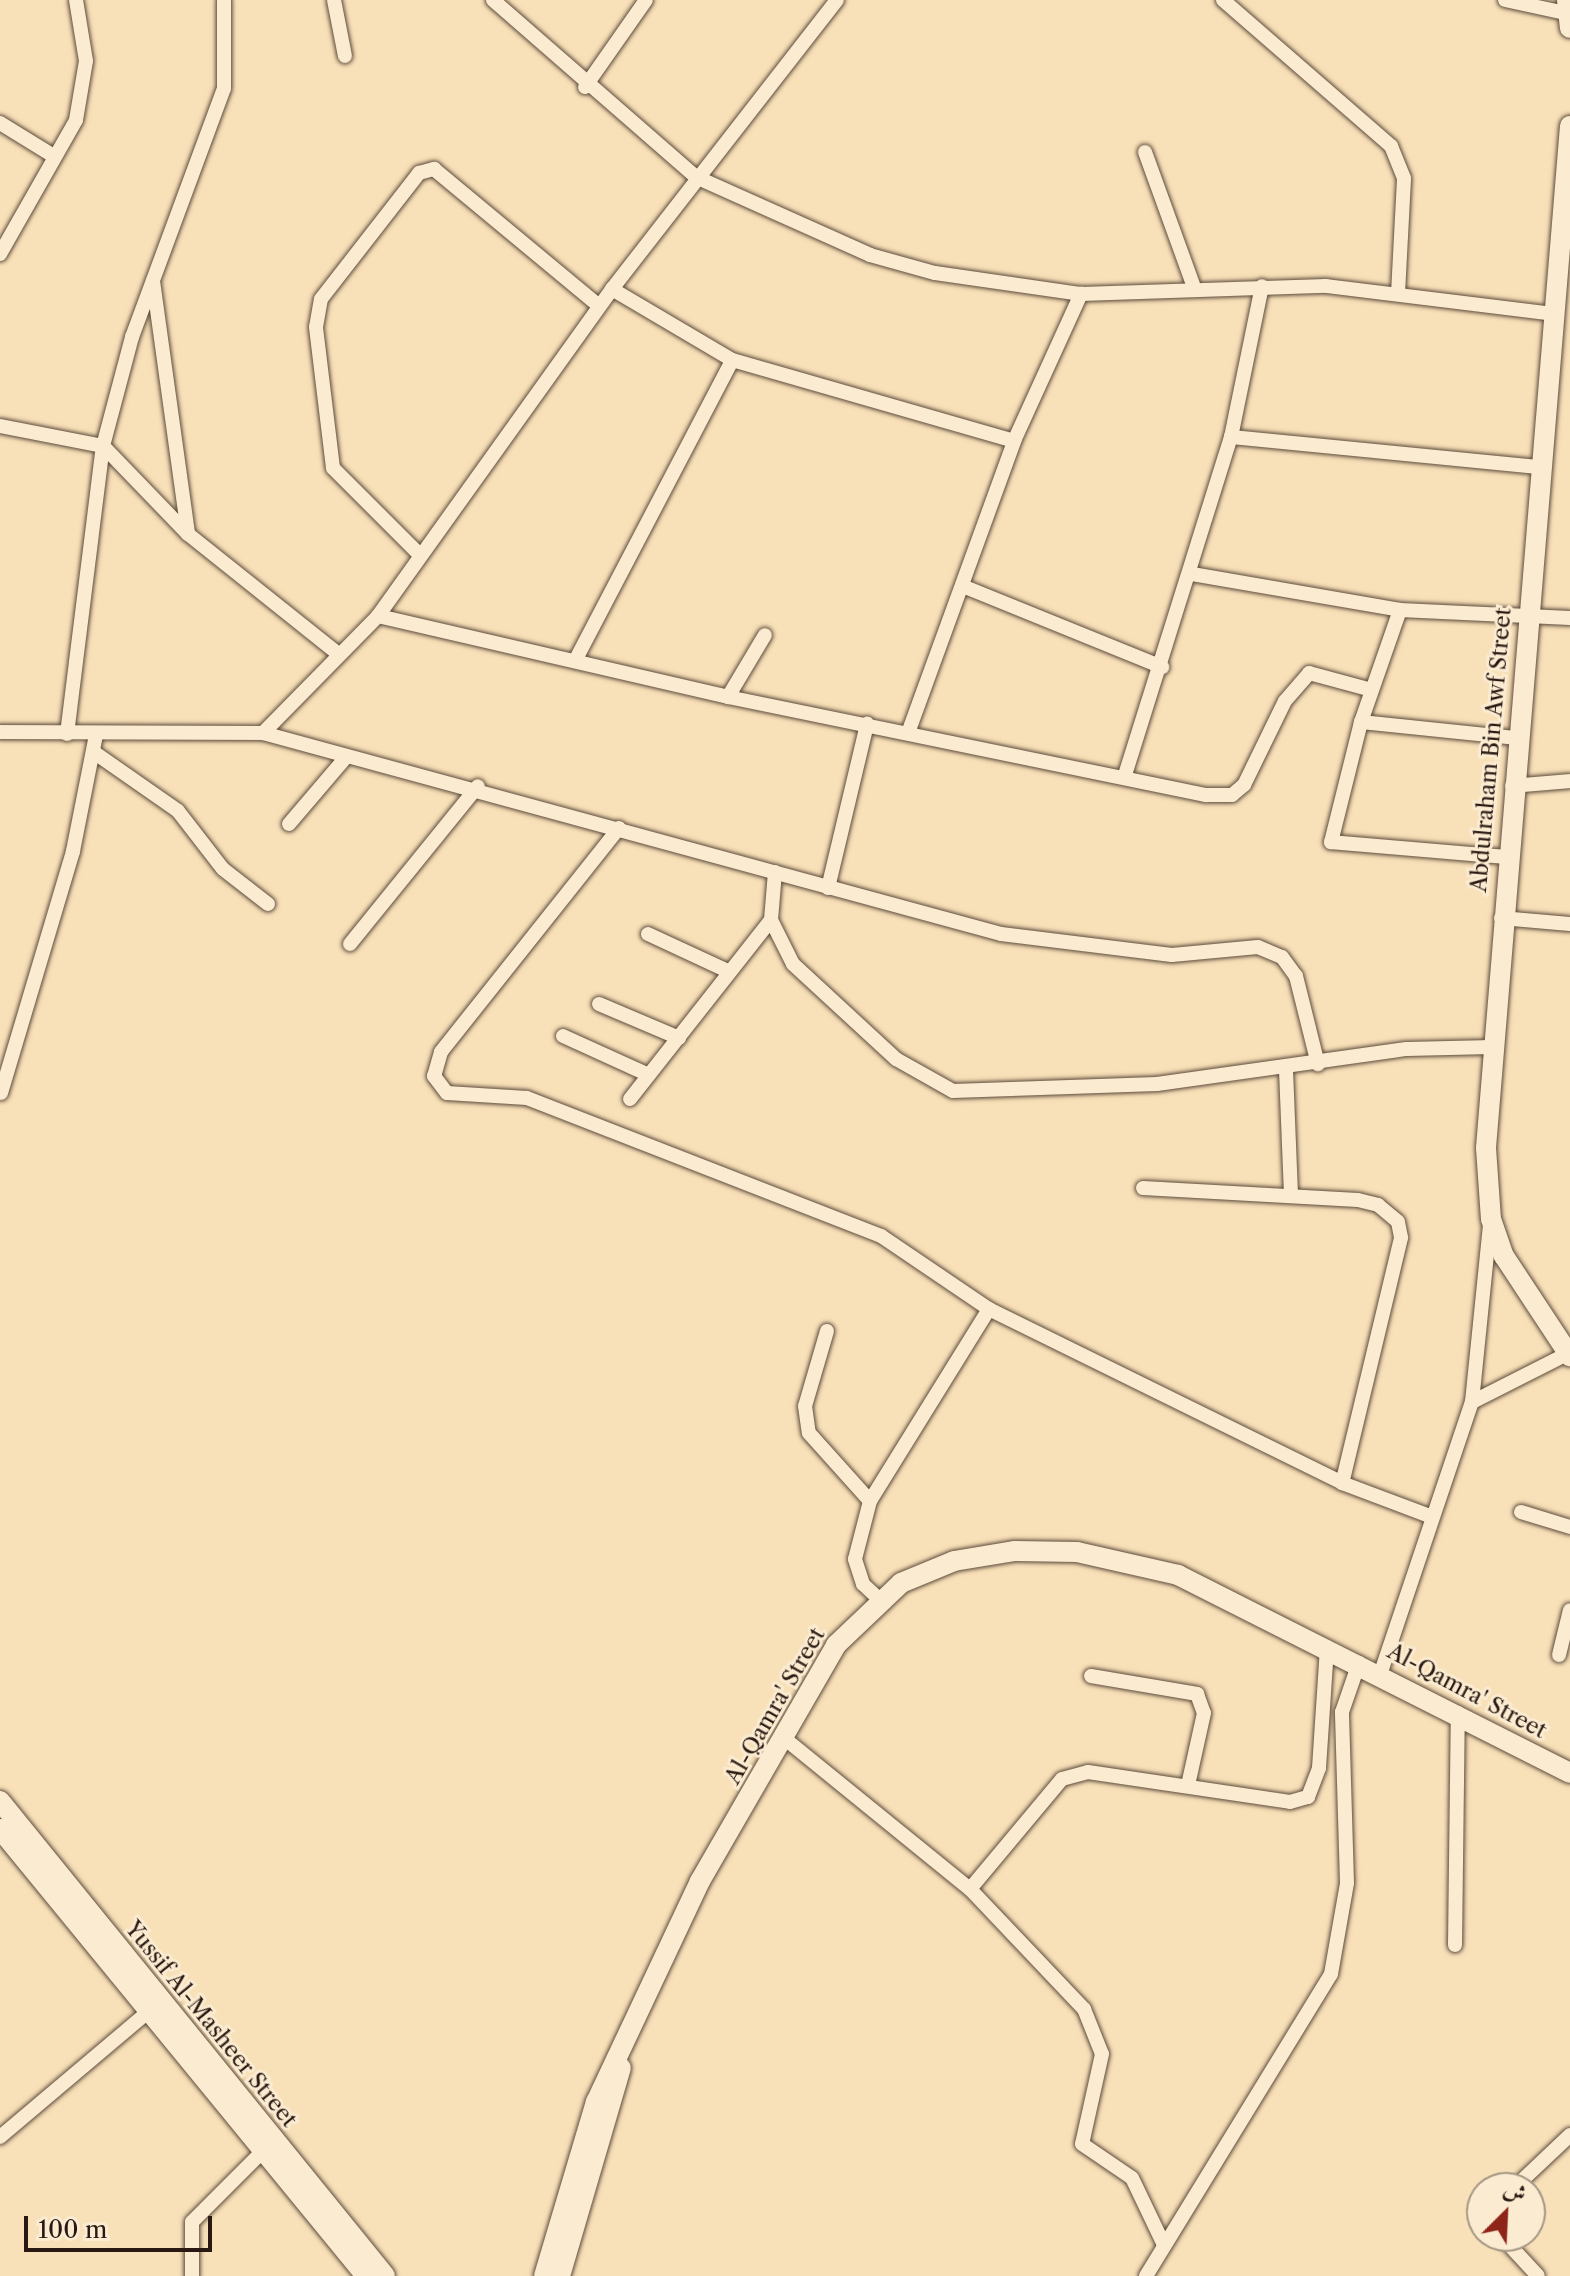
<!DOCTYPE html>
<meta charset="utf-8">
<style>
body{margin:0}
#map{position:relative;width:1570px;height:2276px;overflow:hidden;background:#f8e0b8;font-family:"Libre Caslon Text",Amiri,serif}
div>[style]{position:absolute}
.roads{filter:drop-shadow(0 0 2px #5d4b3c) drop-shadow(0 0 2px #5d4b3c)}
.street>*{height:14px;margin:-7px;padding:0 7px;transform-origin:7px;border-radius:7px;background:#faebd1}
.secondary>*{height:20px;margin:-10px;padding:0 10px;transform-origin:10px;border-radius:10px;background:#faebd1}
span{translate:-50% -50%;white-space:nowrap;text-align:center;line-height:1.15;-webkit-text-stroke:6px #faebd1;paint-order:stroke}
.street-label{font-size:22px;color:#291912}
.north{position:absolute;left:1466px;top:2172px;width:80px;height:80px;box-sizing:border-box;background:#faebd1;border:2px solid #a69785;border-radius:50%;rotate:24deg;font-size:22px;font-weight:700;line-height:32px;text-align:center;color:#291912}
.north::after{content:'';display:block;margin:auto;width:28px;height:36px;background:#8f2418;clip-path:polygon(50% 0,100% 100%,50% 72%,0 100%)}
.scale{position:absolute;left:24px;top:2216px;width:188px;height:36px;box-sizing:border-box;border:4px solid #291912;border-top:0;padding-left:10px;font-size:24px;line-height:28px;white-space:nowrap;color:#291912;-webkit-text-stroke:6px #faebd1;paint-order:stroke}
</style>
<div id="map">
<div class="roads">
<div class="street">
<div style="left:334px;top:0;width:57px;rotate:78.9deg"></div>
<div style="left:493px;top:0;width:269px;rotate:41.1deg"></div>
<div style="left:696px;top:177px;width:191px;rotate:24.1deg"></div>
<div style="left:870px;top:255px;width:67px;rotate:15.5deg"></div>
<div style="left:935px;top:273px;width:148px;rotate:8.2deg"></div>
<div style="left:1081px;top:294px;width:245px;rotate:-1.9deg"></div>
<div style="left:1326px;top:286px;width:230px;rotate:7deg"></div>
<div style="left:1223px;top:0;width:223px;rotate:41deg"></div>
<div style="left:1391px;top:146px;width:35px;rotate:68deg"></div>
<div style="left:1404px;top:179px;width:113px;rotate:93deg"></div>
<div style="left:1505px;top:0;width:66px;rotate:12.2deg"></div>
<div style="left:585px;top:87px;width:106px;rotate:-55deg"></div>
<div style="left:0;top:123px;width:61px;rotate:31.6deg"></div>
<div style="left:1145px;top:152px;width:144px;rotate:70.1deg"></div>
<div style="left:0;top:254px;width:154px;rotate:-60.4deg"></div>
<div style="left:76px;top:120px;width:60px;rotate:-80.4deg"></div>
<div style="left:86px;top:61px;width:62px;rotate:-99.3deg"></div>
<div style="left:153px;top:281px;width:255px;rotate:82.1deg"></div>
<div style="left:612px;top:289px;width:139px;rotate:30.6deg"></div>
<div style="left:732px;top:360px;width:293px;rotate:16deg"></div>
<div style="left:0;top:426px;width:105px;rotate:11deg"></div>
<div style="left:103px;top:446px;width:122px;rotate:46deg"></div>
<div style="left:188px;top:534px;width:189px;rotate:38.6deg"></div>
<div style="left:1231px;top:437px;width:309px;rotate:5.6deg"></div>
<div style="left:418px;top:553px;width:120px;rotate:-135deg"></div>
<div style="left:333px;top:468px;width:142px;rotate:-96.9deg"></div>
<div style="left:316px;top:327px;width:28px;rotate:-80deg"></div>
<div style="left:321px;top:299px;width:160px;rotate:-52.1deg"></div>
<div style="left:419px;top:173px;width:16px;rotate:-15deg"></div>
<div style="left:434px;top:169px;width:214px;rotate:39.7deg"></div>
<div style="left:1192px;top:574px;width:211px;rotate:9.8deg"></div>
<div style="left:1400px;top:610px;width:170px;rotate:2.7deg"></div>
<div style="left:965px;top:587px;width:213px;rotate:22.1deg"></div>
<div style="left:1400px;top:610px;width:119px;rotate:109.2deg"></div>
<div style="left:1361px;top:722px;width:155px;rotate:5.9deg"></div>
<div style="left:378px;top:616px;width:359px;rotate:13deg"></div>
<div style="left:728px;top:697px;width:488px;rotate:11.6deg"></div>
<div style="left:1206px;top:795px;width:26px"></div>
<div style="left:1232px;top:795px;width:16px;rotate:-40deg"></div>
<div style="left:1244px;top:785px;width:93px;rotate:-64deg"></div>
<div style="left:1285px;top:701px;width:37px;rotate:-49deg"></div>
<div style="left:1309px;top:673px;width:65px;rotate:15.1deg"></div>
<div style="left:576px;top:659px;width:337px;rotate:-62.4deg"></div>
<div style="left:728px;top:697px;width:72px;rotate:-59.2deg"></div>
<div style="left:1361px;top:722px;width:124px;rotate:104deg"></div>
<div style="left:1331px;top:842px;width:175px;rotate:4.9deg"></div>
<div style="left:0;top:732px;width:263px;rotate:0.2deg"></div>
<div style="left:263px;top:733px;width:765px;rotate:15.24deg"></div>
<div style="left:1001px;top:934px;width:172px;rotate:7deg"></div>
<div style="left:1172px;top:955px;width:86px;rotate:-5.3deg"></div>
<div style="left:1258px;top:947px;width:26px;rotate:23deg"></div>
<div style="left:1282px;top:957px;width:24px;rotate:54deg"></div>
<div style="left:1296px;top:976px;width:91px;rotate:76deg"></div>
<div style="left:263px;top:733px;width:164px;rotate:-45.5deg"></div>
<div style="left:378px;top:616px;width:402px;rotate:-54.4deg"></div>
<div style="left:612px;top:289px;width:366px;rotate:-52.1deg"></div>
<div style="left:908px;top:733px;width:311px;rotate:-70deg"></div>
<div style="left:1014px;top:441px;width:162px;rotate:-65.5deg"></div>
<div style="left:67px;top:734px;width:290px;rotate:-82.9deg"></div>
<div style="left:103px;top:446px;width:113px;rotate:-75.1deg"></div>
<div style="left:132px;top:337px;width:265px;rotate:-69.7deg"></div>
<div style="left:224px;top:88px;width:88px;rotate:-90deg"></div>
<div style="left:95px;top:753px;width:101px;rotate:34.9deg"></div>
<div style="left:178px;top:811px;width:73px;rotate:52.2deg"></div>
<div style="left:223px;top:869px;width:57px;rotate:37.9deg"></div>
<div style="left:1125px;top:775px;width:354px;rotate:-72.6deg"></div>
<div style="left:1231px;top:437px;width:154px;rotate:-78.4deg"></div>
<div style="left:1512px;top:786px;width:58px;rotate:-4.9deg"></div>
<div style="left:289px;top:824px;width:89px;rotate:-49.5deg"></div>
<div style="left:619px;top:828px;width:286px;rotate:128.5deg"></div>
<div style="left:441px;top:1052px;width:25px;rotate:106deg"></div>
<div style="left:434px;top:1076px;width:21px;rotate:53deg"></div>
<div style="left:447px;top:1093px;width:80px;rotate:3.6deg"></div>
<div style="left:527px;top:1098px;width:380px;rotate:21.3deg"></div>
<div style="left:881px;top:1236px;width:130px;rotate:34.1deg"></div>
<div style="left:989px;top:1309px;width:394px;rotate:26.2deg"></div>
<div style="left:1342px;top:1483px;width:94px;rotate:20.6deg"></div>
<div style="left:775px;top:872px;width:48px;rotate:94.8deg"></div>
<div style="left:771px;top:920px;width:49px;rotate:63.4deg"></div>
<div style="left:793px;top:964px;width:140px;rotate:42.7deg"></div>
<div style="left:896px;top:1059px;width:65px;rotate:29.3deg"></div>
<div style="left:953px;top:1091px;width:204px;rotate:-2deg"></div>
<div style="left:1157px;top:1084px;width:252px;rotate:-8deg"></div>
<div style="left:1407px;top:1049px;width:85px;rotate:-1.3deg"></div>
<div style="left:828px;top:888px;width:169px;rotate:-76.6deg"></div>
<div style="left:1501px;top:918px;width:69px;rotate:5deg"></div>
<div style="left:648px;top:934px;width:90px;rotate:24.9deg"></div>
<div style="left:350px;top:944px;width:203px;rotate:-51deg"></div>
<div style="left:599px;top:1004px;width:87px;rotate:23deg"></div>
<div style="left:563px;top:1036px;width:94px;rotate:24.4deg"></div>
<div style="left:1286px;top:1070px;width:126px;rotate:87.7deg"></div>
<div style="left:1px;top:1093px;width:252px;rotate:-73.4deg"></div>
<div style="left:73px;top:851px;width:118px;rotate:-78.8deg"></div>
<div style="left:630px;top:1099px;width:228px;rotate:-51.8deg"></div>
<div style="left:1143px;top:1188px;width:215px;rotate:3.2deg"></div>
<div style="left:1358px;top:1200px;width:21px;rotate:14deg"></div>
<div style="left:1378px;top:1205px;width:26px;rotate:40deg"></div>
<div style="left:1398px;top:1222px;width:16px;rotate:79deg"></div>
<div style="left:1401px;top:1238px;width:252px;rotate:103.5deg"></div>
<div style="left:827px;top:1331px;width:78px;rotate:106.3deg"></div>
<div style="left:805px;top:1406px;width:27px;rotate:82deg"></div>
<div style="left:809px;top:1433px;width:91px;rotate:48.1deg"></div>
<div style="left:1472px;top:1402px;width:106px;rotate:-26.8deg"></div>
<div style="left:1521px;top:1512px;width:51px;rotate:17deg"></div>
<div style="left:879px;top:1599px;width:22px;rotate:-137deg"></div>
<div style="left:863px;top:1584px;width:26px;rotate:-108deg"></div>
<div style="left:855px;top:1559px;width:60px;rotate:-75.5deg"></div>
<div style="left:870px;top:1501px;width:226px;rotate:-58.2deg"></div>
<div style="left:1559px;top:1655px;width:46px;rotate:-76.3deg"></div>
<div style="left:1381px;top:1672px;width:285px;rotate:-71.4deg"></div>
<div style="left:1472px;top:1402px;width:178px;rotate:-84.2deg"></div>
<div style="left:1091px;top:1676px;width:108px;rotate:9.6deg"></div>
<div style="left:1197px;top:1694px;width:20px;rotate:70deg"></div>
<div style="left:1204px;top:1713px;width:74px;rotate:102.5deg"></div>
<div style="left:784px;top:1738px;width:240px;rotate:39.1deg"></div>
<div style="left:970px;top:1889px;width:166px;rotate:46.5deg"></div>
<div style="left:1084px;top:2009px;width:48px;rotate:68.2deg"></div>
<div style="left:1102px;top:2054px;width:92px;rotate:102.5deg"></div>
<div style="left:1082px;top:2144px;width:60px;rotate:34.2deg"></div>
<div style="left:1132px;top:2178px;width:74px;rotate:64.5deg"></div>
<div style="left:970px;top:1889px;width:143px;rotate:-50.1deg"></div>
<div style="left:1062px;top:1779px;width:27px;rotate:-15deg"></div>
<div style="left:1088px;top:1772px;width:204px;rotate:8.4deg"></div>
<div style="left:1290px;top:1802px;width:19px;rotate:-16deg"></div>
<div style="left:1308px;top:1797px;width:31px;rotate:-69deg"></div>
<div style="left:1319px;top:1768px;width:121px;rotate:-86.2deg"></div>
<div style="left:1455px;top:1945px;width:232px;rotate:-89.3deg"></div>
<div style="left:0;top:2137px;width:194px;rotate:-40.2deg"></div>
<div style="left:1514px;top:2188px;width:77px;rotate:-43.4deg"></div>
<div style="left:1501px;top:2236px;width:54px;rotate:47.2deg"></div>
<div style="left:192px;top:2276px;width:54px;rotate:-90deg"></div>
<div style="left:192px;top:2222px;width:100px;rotate:-45deg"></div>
<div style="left:1146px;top:2276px;width:354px;rotate:-58.5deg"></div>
<div style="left:1331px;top:1974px;width:92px;rotate:-80deg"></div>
<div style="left:1347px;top:1883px;width:171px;rotate:-91.7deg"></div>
<div style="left:1342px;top:1712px;width:52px;rotate:-70.9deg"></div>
</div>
<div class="secondary">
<div style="left:1567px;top:0;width:28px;rotate:84deg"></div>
<div style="left:1570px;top:126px;width:1025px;rotate:94.7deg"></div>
<div style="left:1486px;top:1148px;width:71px;rotate:86deg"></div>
<div style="left:1491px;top:1219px;width:39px;rotate:71deg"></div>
<div style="left:1504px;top:1256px;width:120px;rotate:56.6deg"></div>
<div style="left:0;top:1801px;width:611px;rotate:50.97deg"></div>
<div style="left:0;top:1829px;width:578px;rotate:50.69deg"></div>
<div style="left:544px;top:2276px;width:182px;rotate:-73.4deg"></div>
<div style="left:596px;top:2102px;width:244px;rotate:-64.8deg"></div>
<div style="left:700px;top:1881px;width:272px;rotate:-60deg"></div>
<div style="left:836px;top:1645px;width:90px;rotate:-43.6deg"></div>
<div style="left:901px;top:1583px;width:57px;rotate:-22.5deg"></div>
<div style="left:954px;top:1561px;width:62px;rotate:-9.3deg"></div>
<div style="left:1015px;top:1551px;width:62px;rotate:0.9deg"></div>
<div style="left:1077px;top:1552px;width:104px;rotate:12.8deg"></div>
<div style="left:1178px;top:1575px;width:439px;rotate:26.8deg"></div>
<div style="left:560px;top:2276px;width:217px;rotate:-73.7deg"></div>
</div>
</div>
<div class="street-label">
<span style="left:1491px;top:750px;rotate:-85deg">Abdulraham Bin Awf Street</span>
<span style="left:1467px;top:1691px;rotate:28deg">Al-Qamra' Street</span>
<span style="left:775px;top:1706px;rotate:-60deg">Al-Qamra' Street</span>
<span style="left:211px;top:2024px;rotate:51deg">Yussif Al-Masheer Street</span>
</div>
<div class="north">ش</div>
<div class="scale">100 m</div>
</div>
